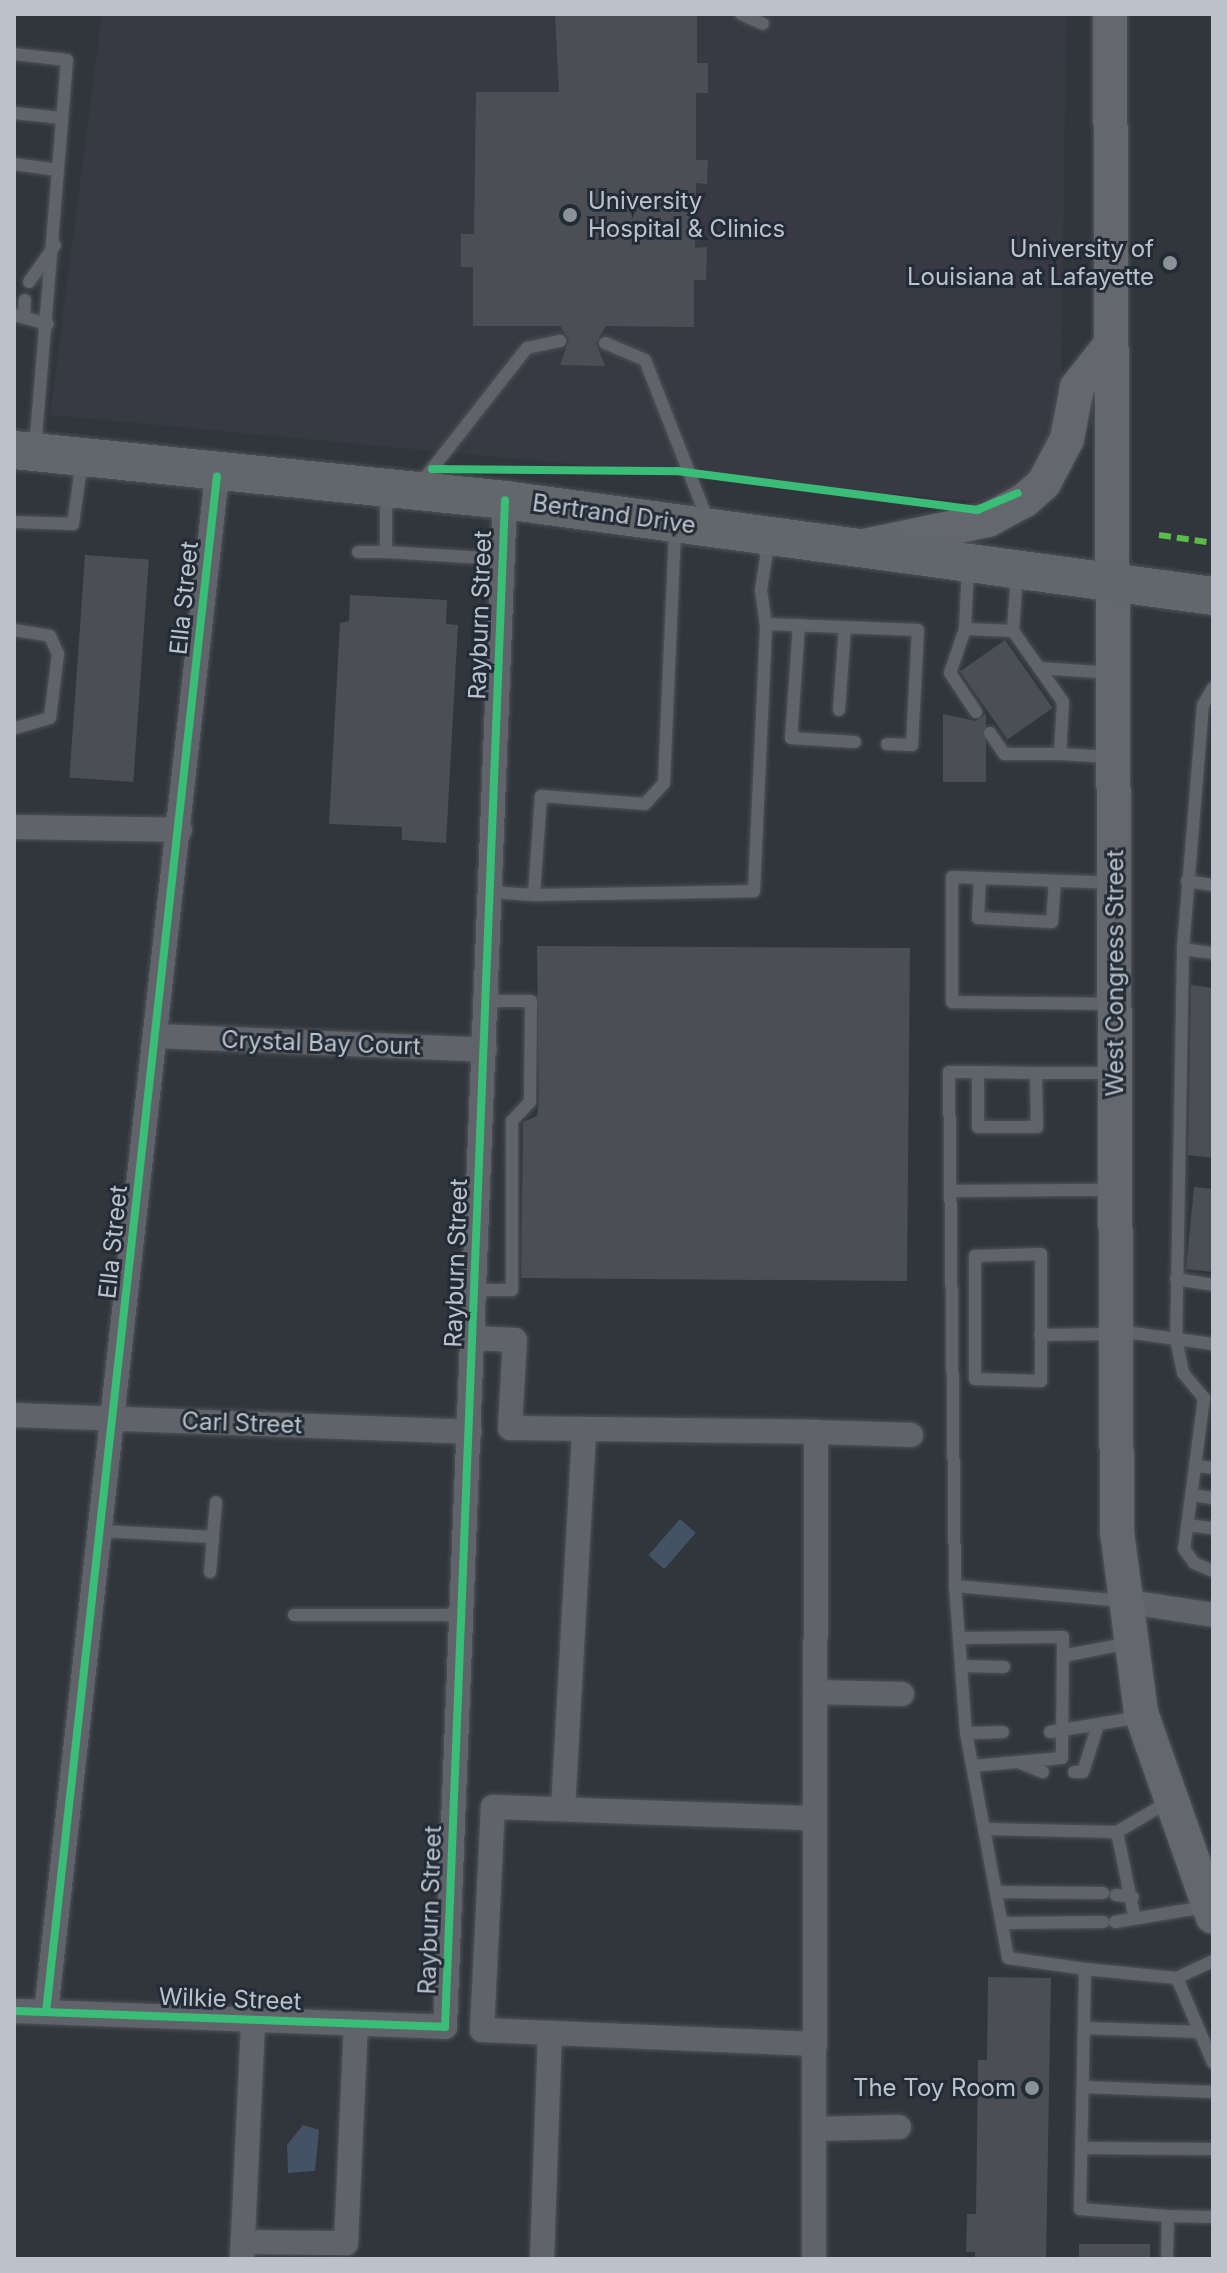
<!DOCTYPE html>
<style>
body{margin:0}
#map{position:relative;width:1227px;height:2273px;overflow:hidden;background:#30363c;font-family:Inter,sans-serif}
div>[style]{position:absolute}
.medical>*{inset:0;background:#393945}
.water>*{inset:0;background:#435265;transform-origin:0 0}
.building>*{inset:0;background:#4b4f55;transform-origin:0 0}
.roads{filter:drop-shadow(0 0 2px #4e5256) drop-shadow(0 0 2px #4e5256)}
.lane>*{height:12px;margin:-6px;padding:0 6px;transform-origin:6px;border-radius:6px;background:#60646a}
.street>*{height:24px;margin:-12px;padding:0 12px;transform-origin:12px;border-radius:12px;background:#60646a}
.secondary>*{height:34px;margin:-17px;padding:0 17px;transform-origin:17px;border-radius:17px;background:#64686e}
.primary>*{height:38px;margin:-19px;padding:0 19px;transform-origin:19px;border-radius:19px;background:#62676b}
.quiet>*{height:6px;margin-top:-3px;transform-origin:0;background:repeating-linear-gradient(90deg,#5cbc4b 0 12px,transparent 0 18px)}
.cycleway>*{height:8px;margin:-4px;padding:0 4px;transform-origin:4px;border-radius:4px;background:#3abd76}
.dots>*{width:22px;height:22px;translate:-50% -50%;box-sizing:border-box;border:4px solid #232c36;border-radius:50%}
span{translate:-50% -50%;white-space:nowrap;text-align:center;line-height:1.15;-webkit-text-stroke:6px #232c36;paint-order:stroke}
.poi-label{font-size:24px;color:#bcc2cb}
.left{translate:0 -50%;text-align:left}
.right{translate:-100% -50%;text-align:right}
.street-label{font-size:24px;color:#bcc2cb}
.frame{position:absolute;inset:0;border:16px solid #bcc2cb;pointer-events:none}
</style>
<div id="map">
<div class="medical">
<div style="clip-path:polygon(102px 14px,1066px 14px,1061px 418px,1051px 451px,1008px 498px,978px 502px,50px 415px)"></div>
</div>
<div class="water">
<div style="left:680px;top:1519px;width:21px;height:48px;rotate:41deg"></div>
<div style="clip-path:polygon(303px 2125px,319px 2130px,315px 2171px,288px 2173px,287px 2145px)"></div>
</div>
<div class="building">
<div style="clip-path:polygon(555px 14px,697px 14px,697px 63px,708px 63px,708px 93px,696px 93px,696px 160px,708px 160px,707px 184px,696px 183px,695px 248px,707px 247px,706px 280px,694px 280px,694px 327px,606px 326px,596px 343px,605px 366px,560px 365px,569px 340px,560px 326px,473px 326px,473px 267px,461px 267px,461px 234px,474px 234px,476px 92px,559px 92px)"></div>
<div style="left:85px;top:555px;width:64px;height:223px;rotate:4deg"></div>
<div style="clip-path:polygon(350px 595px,447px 600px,446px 624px,458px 625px,446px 843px,402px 840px,402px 827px,329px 824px,340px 623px,349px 621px)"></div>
<div style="left:1005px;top:640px;width:83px;height:55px;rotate:55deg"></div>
<div style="clip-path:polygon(943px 714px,976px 721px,986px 714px,986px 782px,943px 782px)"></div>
<div style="clip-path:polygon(537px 946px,910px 948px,907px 1281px,521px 1278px,523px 1122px,537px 1116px,539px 1102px)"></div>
<div style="clip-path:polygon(1191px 985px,1213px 988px,1213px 1158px,1188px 1155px)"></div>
<div style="clip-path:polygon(1194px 1187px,1213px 1189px,1213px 1272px,1186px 1269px)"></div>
<div style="clip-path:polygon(988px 1977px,1051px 1978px,1046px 2259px,975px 2259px,975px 2252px,966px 2252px,967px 2214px,976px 2214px,978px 2060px,987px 2060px)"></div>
<div style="left:1079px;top:2244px;width:71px;height:15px"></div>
</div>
<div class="roads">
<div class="lane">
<div style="left:741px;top:14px;width:24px;rotate:24deg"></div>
<div style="left:14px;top:54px;width:53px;rotate:6.5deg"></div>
<div style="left:67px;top:60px;width:391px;rotate:94.7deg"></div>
<div style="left:14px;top:113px;width:48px;rotate:5.9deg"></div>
<div style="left:14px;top:164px;width:44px;rotate:7.8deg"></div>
<div style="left:29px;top:282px;width:45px;rotate:-54.9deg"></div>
<div style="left:14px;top:315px;width:35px;rotate:15deg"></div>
<div style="left:24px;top:317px;width:17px;rotate:-87deg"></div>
<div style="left:605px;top:343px;width:43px;rotate:23deg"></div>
<div style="left:645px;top:360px;width:173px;rotate:68.6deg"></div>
<div style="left:421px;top:483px;width:172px;rotate:-51.9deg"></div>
<div style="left:527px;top:348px;width:34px;rotate:-12deg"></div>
<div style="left:386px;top:493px;width:59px;rotate:90deg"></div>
<div style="left:386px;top:552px;width:115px;rotate:3.5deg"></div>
<div style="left:14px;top:522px;width:59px;rotate:1.9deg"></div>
<div style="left:73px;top:524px;width:64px;rotate:-81.9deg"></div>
<div style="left:769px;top:538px;width:53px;rotate:98.7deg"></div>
<div style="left:761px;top:590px;width:34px;rotate:82deg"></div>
<div style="left:766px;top:624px;width:152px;rotate:2.3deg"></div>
<div style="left:918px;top:630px;width:115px;rotate:93deg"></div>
<div style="left:912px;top:745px;width:25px;rotate:-178deg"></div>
<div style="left:358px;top:552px;width:28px"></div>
<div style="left:968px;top:566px;width:63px;rotate:92.7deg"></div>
<div style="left:965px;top:629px;width:48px;rotate:2.4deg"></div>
<div style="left:1013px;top:631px;width:87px;rotate:54.8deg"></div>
<div style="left:1063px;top:702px;width:52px;rotate:93.3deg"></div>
<div style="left:1060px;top:754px;width:51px;rotate:3.4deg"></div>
<div style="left:799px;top:625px;width:113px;rotate:94deg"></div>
<div style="left:791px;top:738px;width:64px;rotate:3.6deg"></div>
<div style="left:965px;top:629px;width:46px;rotate:108.8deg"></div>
<div style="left:950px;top:673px;width:47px;rotate:56.3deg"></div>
<div style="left:14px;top:630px;width:36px;rotate:9deg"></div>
<div style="left:50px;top:636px;width:20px;rotate:66deg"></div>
<div style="left:58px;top:654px;width:64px;rotate:97.1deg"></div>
<div style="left:50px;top:718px;width:37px;rotate:164deg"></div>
<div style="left:1013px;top:631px;width:57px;rotate:-86deg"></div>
<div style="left:1039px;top:668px;width:73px;rotate:3.9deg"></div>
<div style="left:1213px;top:688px;width:20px;rotate:120deg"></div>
<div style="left:1203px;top:705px;width:245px;rotate:94.7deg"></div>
<div style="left:1183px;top:949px;width:30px;rotate:8deg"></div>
<div style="left:839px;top:710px;width:83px;rotate:-85.9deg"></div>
<div style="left:990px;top:733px;width:25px;rotate:56deg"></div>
<div style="left:1004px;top:754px;width:56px"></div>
<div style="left:980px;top:878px;width:40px;rotate:92.9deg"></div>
<div style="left:978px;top:918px;width:74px;rotate:3.1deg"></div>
<div style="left:1052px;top:922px;width:41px;rotate:-85.8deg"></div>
<div style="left:1187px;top:881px;width:26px;rotate:9deg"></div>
<div style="left:490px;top:892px;width:44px;rotate:3.9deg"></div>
<div style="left:534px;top:895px;width:99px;rotate:-86deg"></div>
<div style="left:541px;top:796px;width:104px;rotate:4.4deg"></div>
<div style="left:645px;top:804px;width:28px;rotate:-48deg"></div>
<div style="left:664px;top:783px;width:257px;rotate:-87.5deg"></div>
<div style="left:534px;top:895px;width:220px;rotate:-1deg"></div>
<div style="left:754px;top:891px;width:267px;rotate:-87.4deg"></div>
<div style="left:1183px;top:949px;width:390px;rotate:91deg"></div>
<div style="left:1176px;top:1339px;width:35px;rotate:78deg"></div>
<div style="left:1183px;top:1373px;width:33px;rotate:50deg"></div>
<div style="left:1204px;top:1398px;width:152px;rotate:97.5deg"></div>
<div style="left:1184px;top:1549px;width:17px;rotate:54deg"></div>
<div style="left:1194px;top:1563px;width:21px;rotate:23deg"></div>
<div style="left:1111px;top:1004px;width:159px;rotate:-179.3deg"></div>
<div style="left:952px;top:1002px;width:125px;rotate:-90deg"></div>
<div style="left:952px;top:877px;width:161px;rotate:2.1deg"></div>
<div style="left:978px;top:1072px;width:29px;rotate:180deg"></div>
<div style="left:949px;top:1072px;width:514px;rotate:89.33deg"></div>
<div style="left:955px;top:1586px;width:169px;rotate:5.1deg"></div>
<div style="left:1036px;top:1073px;width:58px;rotate:-179deg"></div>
<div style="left:978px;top:1072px;width:55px;rotate:90deg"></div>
<div style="left:978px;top:1127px;width:59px"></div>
<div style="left:1037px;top:1127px;width:54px;rotate:-91.1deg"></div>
<div style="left:1036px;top:1073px;width:76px"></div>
<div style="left:951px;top:1191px;width:161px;rotate:-0.4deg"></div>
<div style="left:1041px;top:1254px;width:127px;rotate:90deg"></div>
<div style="left:1041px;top:1381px;width:66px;rotate:-178.3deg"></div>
<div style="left:975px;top:1379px;width:123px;rotate:-90deg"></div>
<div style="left:975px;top:1256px;width:66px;rotate:-1.7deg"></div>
<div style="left:1176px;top:1279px;width:37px;rotate:9deg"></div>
<div style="left:475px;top:1290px;width:37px"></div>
<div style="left:512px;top:1290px;width:169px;rotate:-90deg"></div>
<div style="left:512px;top:1121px;width:26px;rotate:-47deg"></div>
<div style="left:530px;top:1102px;width:101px;rotate:-89.4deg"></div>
<div style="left:531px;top:1001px;width:44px;rotate:180deg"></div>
<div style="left:1118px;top:1331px;width:96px;rotate:7.8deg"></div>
<div style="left:1040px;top:1335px;width:73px;rotate:-0.8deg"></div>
<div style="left:1195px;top:1466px;width:18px;rotate:6deg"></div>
<div style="left:1191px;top:1495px;width:22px;rotate:8deg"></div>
<div style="left:1187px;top:1525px;width:24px;rotate:7deg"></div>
<div style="left:101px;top:1531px;width:112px;rotate:3.1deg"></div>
<div style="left:213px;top:1537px;width:35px;rotate:-85deg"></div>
<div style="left:210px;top:1572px;width:35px;rotate:-85deg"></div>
<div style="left:955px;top:1586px;width:80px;rotate:85.7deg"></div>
<div style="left:294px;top:1615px;width:168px"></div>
<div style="left:960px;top:1638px;width:103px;rotate:-0.6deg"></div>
<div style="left:1063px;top:1637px;width:121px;rotate:90.5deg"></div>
<div style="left:1062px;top:1758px;width:90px;rotate:174.9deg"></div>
<div style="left:1063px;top:1656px;width:67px;rotate:-11.1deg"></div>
<div style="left:1003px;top:1732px;width:37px;rotate:178deg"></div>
<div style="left:966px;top:1733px;width:67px;rotate:-94.3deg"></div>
<div style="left:961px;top:1666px;width:43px;rotate:1.3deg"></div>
<div style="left:1050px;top:1732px;width:92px;rotate:-9.4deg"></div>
<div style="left:966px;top:1733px;width:229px;rotate:79.4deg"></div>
<div style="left:1008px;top:1958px;width:78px;rotate:8.1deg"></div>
<div style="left:1018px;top:1762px;width:27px;rotate:22deg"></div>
<div style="left:1074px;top:1772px;width:9px"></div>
<div style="left:1083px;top:1772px;width:46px;rotate:-72.3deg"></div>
<div style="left:985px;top:1829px;width:132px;rotate:1.3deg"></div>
<div style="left:1117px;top:1832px;width:59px;rotate:-30.5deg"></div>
<div style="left:1117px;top:1832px;width:85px;rotate:78.4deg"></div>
<div style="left:996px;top:1892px;width:107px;rotate:0.5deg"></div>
<div style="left:1116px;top:1895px;width:17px;rotate:7deg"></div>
<div style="left:1115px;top:1922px;width:91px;rotate:-9.5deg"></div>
<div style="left:1002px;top:1923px;width:101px;rotate:-0.6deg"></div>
<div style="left:1213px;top:1961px;width:40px;rotate:155deg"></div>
<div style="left:1177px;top:1978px;width:92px;rotate:67deg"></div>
<div style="left:1084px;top:2028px;width:116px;rotate:2deg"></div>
<div style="left:1083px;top:2087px;width:130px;rotate:2.2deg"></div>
<div style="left:1082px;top:2148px;width:131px;rotate:0.4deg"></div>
<div style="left:1168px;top:2216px;width:88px;rotate:-175.5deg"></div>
<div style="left:1080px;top:2209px;width:240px;rotate:-88.8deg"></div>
<div style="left:1085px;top:1969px;width:92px;rotate:5.6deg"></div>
<div style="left:1167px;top:2259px;width:43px;rotate:-88.7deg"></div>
<div style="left:1168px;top:2216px;width:45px;rotate:1.3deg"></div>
</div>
<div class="street">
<div style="left:14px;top:827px;width:166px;rotate:1deg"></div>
<div style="left:157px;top:1036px;width:328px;rotate:2.4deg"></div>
<div style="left:473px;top:1338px;width:42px;rotate:2.7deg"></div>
<div style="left:515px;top:1340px;width:88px;rotate:93.3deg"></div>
<div style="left:510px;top:1428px;width:306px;rotate:0.7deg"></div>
<div style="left:14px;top:1415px;width:456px;rotate:2.1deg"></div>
<div style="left:1123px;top:1601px;width:91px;rotate:8.8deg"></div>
<div style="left:815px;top:1692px;width:87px;rotate:1.3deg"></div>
<div style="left:563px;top:1809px;width:379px;rotate:-86.8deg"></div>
<div style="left:14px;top:2011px;width:431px;rotate:2.1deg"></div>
<div style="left:445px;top:2027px;width:1528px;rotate:-87.75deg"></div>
<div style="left:46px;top:2012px;width:1545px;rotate:-83.65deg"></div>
<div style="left:814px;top:2044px;width:332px;rotate:-177.6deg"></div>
<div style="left:482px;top:2030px;width:223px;rotate:-87.2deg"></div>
<div style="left:493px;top:1807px;width:322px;rotate:2deg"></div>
<div style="left:814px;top:2129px;width:85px;rotate:-1.3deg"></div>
<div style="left:243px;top:2242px;width:103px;rotate:0.6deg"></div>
<div style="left:346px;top:2243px;width:219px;rotate:-87.4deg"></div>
<div style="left:242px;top:2257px;width:237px;rotate:-87.3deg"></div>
<div style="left:542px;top:2259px;width:226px;rotate:-88deg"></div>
<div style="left:814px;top:2259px;width:827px;rotate:-89.86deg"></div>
<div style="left:816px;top:1432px;width:95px;rotate:1.8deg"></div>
</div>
<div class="secondary">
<div style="left:1110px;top:14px;width:1518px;rotate:89.74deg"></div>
<div style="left:1117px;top:1532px;width:183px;rotate:82.4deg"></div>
<div style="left:1141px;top:1713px;width:216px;rotate:70.6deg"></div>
<div style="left:860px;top:547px;width:131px;rotate:-11.9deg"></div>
<div style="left:988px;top:520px;width:42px;rotate:-28.4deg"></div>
<div style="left:1025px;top:500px;width:25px;rotate:-42deg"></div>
<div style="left:1044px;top:483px;width:50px;rotate:-62.4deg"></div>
<div style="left:1067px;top:439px;width:53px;rotate:-79.1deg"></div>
<div style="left:1077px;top:387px;width:55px;rotate:-51.7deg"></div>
</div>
<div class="primary">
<div style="left:14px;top:450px;width:494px;rotate:5.8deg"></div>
<div style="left:505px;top:500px;width:714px;rotate:7.72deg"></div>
</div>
</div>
<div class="quiet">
<div style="left:1159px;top:535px;width:55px;rotate:8.4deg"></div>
</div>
<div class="cycleway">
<div style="left:432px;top:469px;width:245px;rotate:0.5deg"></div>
<div style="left:677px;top:471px;width:303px;rotate:7.4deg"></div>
<div style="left:977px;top:510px;width:44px;rotate:-22.5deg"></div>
<div style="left:14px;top:2011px;width:431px;rotate:2.1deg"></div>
<div style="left:445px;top:2027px;width:1528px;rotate:-87.75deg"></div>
<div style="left:46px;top:2012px;width:1545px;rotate:-83.65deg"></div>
</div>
<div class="dots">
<div style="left:570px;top:215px;background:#8b9199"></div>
<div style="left:1170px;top:263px;background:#8b9199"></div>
<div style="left:1032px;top:2088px;background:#8b9199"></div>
</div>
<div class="poi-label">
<span class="left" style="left:588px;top:215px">University<br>Hospital &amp; Clinics</span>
<span class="right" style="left:1154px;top:263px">University of<br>Louisiana at Lafayette</span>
<span class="right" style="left:1016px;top:2088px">The Toy Room</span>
</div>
<div class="street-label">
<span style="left:614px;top:514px;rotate:8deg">Bertrand Drive</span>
<span style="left:184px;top:598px;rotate:-84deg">Ella Street</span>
<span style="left:480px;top:615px;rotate:-88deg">Rayburn Street</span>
<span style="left:1115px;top:973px;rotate:-90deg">West Congress Street</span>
<span style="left:321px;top:1043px;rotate:2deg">Crystal Bay Court</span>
<span style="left:113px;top:1242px;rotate:-84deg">Ella Street</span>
<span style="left:456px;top:1263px;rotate:-88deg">Rayburn Street</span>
<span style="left:242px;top:1423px;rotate:2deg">Carl Street</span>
<span style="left:430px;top:1910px;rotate:-88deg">Rayburn Street</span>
<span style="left:230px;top:1999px;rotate:2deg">Wilkie Street</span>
</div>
<div class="frame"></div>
</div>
